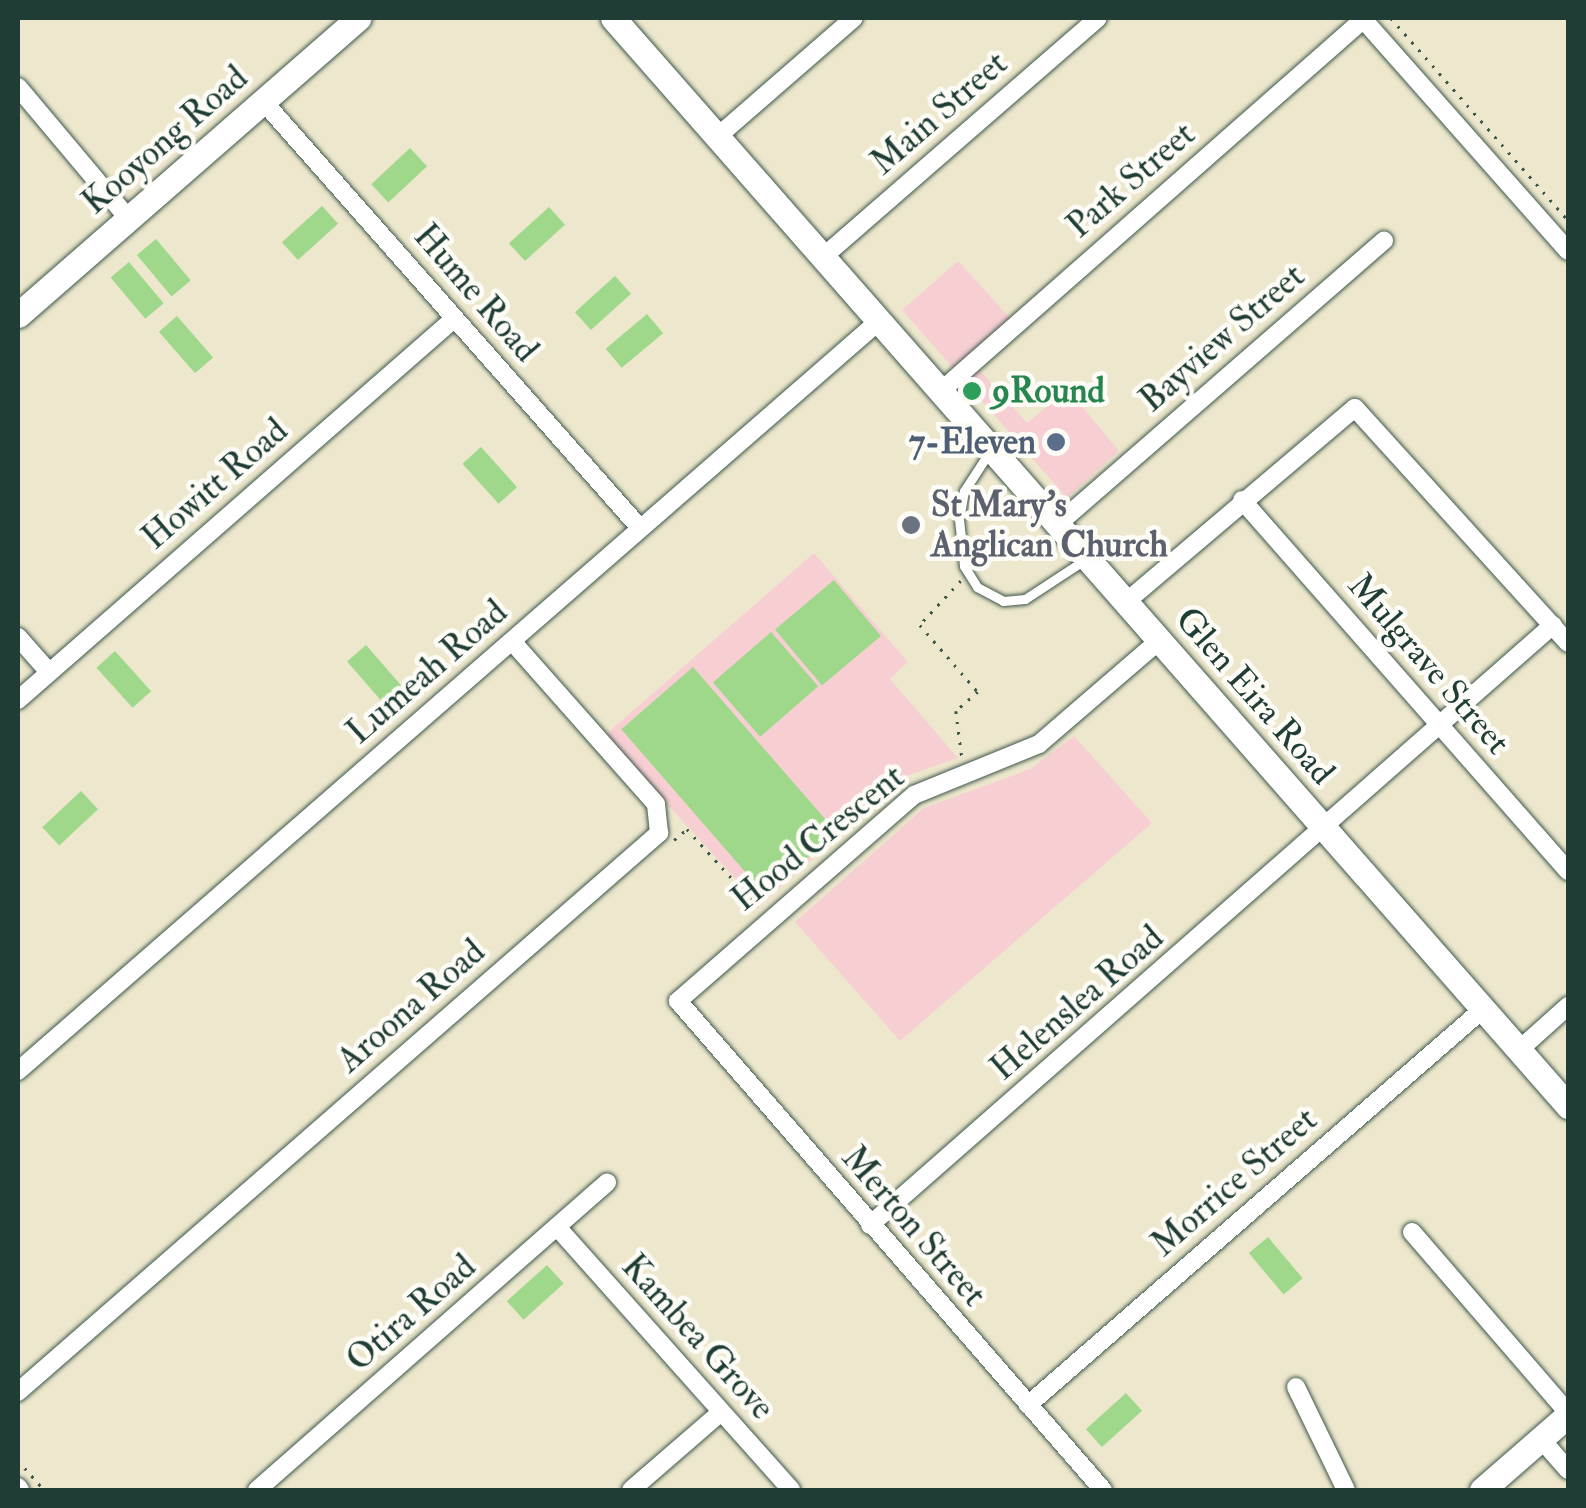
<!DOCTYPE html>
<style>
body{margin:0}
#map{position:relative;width:1586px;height:1508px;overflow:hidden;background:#ede8cd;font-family:"IM FELL Double Pica",serif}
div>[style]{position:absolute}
.built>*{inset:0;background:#f7cfd3}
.green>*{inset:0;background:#9fd88b;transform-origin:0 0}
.path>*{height:2.5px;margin-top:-1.25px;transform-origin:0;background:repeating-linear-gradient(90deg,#3e574b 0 2.5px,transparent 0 10.5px)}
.roads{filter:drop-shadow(0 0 2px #3e574b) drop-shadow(0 0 2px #3e574b)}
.lane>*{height:9px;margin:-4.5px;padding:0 4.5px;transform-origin:4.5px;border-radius:4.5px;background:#fff}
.street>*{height:18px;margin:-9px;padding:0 9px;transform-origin:9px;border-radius:9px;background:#fff}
.secondary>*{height:25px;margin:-12.5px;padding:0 12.5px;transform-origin:12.5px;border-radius:12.5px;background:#fff}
.dots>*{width:28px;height:28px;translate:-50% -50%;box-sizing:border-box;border:5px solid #fdfcf7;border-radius:50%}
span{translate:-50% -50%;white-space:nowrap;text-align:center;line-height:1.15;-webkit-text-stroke:9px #fdfcf7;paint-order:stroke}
.street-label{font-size:35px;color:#1f3d34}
.leisure-label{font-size:35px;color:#27864d;font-weight:700}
.left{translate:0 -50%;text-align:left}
.service-label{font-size:35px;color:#4e5e75;font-weight:700}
.right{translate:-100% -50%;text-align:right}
.worship-label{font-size:35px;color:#5b616d;font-weight:700}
.frame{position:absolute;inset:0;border:20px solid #1f3d34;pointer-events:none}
</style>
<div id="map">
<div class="built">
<div style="clip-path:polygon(958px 261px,1010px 318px,968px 357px,1027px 423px,1068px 389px,1119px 451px,1067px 498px,902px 310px)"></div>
<div style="clip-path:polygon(814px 553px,908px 662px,890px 679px,958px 758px,909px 775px,760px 905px,604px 736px)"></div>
<div style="clip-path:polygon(1074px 736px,1152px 823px,900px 1041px,795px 922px,924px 808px,1030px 769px)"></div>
</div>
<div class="green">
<div style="left:410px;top:148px;width:25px;height:53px;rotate:47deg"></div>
<div style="left:322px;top:206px;width:24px;height:54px;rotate:48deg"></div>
<div style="left:549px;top:207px;width:24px;height:54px;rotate:48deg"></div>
<div style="left:156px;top:239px;width:54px;height:25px;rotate:50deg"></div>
<div style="left:129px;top:262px;width:54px;height:24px;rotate:50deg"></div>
<div style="left:615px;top:276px;width:24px;height:54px;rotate:48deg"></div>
<div style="left:647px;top:314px;width:25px;height:54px;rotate:50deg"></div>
<div style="left:177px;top:316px;width:55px;height:24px;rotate:49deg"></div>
<div style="left:481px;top:447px;width:54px;height:25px;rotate:48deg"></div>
<div style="left:834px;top:580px;width:73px;height:77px;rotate:50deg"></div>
<div style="left:771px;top:632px;width:72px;height:77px;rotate:49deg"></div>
<div style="left:366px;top:645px;width:55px;height:25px;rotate:49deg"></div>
<div style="left:115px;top:651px;width:54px;height:25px;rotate:48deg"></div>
<div style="left:693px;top:667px;width:219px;height:95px;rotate:49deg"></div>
<div style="left:81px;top:791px;width:25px;height:53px;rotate:47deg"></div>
<div style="left:1268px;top:1237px;width:54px;height:25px;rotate:50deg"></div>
<div style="left:547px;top:1265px;width:25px;height:54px;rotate:48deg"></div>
<div style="left:1126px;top:1393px;width:24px;height:54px;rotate:48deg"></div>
</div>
<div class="path">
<div style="left:1391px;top:18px;width:269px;rotate:48.8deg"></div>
<div style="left:961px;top:581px;width:60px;rotate:133deg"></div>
<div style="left:920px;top:625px;width:89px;rotate:49.1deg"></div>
<div style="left:978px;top:692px;width:29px;rotate:139deg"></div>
<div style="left:956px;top:711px;width:47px;rotate:82.7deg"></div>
<div style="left:674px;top:840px;width:17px;rotate:-40deg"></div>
<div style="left:687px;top:829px;width:105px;rotate:47.7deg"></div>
<div style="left:18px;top:1460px;width:40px;rotate:49deg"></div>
</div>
<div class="roads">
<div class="lane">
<div style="left:990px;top:451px;width:48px;rotate:123deg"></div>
<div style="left:964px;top:491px;width:28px;rotate:100deg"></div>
<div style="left:959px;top:519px;width:47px;rotate:83.9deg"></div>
<div style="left:964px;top:566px;width:25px;rotate:58deg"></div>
<div style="left:977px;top:587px;width:30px;rotate:28deg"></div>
<div style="left:1003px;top:601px;width:22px;rotate:-5deg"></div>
<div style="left:1025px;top:599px;width:73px;rotate:-33.3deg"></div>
</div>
<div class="street">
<div style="left:1362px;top:18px;width:311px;rotate:48.5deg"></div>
<div style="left:18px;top:87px;width:171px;rotate:50deg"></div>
<div style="left:263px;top:101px;width:570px;rotate:48.56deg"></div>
<div style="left:717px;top:137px;width:181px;rotate:-41deg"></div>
<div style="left:823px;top:257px;width:364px;rotate:-41deg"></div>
<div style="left:941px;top:391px;width:565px;rotate:-41.34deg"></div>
<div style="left:1242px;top:500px;width:494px;rotate:48.7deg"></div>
<div style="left:1058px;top:524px;width:432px;rotate:-41deg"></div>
<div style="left:1126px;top:602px;width:300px;rotate:-40.3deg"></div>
<div style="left:1355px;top:408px;width:317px;rotate:47.8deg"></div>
<div style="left:18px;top:637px;width:47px;rotate:48.5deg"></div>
<div style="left:18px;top:700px;width:580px;rotate:-41.16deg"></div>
<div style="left:1519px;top:1050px;width:66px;rotate:-41.9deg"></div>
<div style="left:18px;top:1071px;width:1142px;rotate:-41.06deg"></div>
<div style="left:870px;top:1225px;width:909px;rotate:-41.3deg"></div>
<div style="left:557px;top:1227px;width:352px;rotate:48.3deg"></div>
<div style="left:1412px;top:1232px;width:239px;rotate:49.2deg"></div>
<div style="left:1296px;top:1387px;width:114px;rotate:64.1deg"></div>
<div style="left:18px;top:1392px;width:851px;rotate:-41.09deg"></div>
<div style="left:659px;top:833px;width:29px;rotate:-96deg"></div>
<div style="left:656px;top:804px;width:217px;rotate:-131.5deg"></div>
<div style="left:1028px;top:1405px;width:603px;rotate:-41.03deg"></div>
<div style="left:1541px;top:1439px;width:41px;rotate:48.9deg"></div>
<div style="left:18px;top:1487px;width:4px;rotate:56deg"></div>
<div style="left:257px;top:1490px;width:466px;rotate:-41.3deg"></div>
<div style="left:631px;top:1490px;width:119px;rotate:-40.9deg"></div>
<div style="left:1103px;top:1490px;width:648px;rotate:-130.99deg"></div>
<div style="left:678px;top:1001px;width:313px;rotate:-41.1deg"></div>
<div style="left:914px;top:795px;width:135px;rotate:-22.2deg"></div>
<div style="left:1039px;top:744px;width:160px;rotate:-40.7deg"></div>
</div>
<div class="secondary">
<div style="left:613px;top:18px;width:1448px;rotate:48.72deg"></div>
<div style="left:18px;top:315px;width:452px;rotate:-41.1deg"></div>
<div style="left:1482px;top:1490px;width:114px;rotate:-41.1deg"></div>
</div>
</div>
<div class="dots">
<div style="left:972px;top:391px;background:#2e9e5b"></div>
<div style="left:1056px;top:442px;background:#5c6f8a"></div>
<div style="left:911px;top:525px;background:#6b7280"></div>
</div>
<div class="street-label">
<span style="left:939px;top:113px;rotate:-41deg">Main Street</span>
<span style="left:165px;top:140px;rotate:-41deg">Kooyong Road</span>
<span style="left:1131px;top:180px;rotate:-41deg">Park Street</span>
<span style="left:476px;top:293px;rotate:49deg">Hume Road</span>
<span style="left:1222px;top:338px;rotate:-41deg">Bayview Street</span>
<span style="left:215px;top:484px;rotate:-41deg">Howitt Road</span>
<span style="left:1429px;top:664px;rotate:49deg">Mulgrave Street</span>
<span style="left:427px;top:672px;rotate:-41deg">Lumeah Road</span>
<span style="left:1255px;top:696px;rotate:49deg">Glen Eira Road</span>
<span style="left:818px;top:838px;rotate:-39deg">Hood Crescent</span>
<span style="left:1077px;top:1003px;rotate:-41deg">Helenslea Road</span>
<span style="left:411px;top:1006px;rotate:-41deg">Aroona Road</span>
<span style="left:1234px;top:1182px;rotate:-41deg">Morrice Street</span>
<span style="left:914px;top:1226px;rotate:49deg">Merton Street</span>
<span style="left:411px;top:1313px;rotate:-41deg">Otira Road</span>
<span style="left:698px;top:1337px;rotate:48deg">Kambea Grove</span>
</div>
<div class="leisure-label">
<span class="left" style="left:992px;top:391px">9Round</span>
</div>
<div class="service-label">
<span class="right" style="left:1036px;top:442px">7-Eleven</span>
</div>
<div class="worship-label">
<span class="left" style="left:931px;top:525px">St Mary's<br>Anglican Church</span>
</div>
<div class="frame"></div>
</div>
